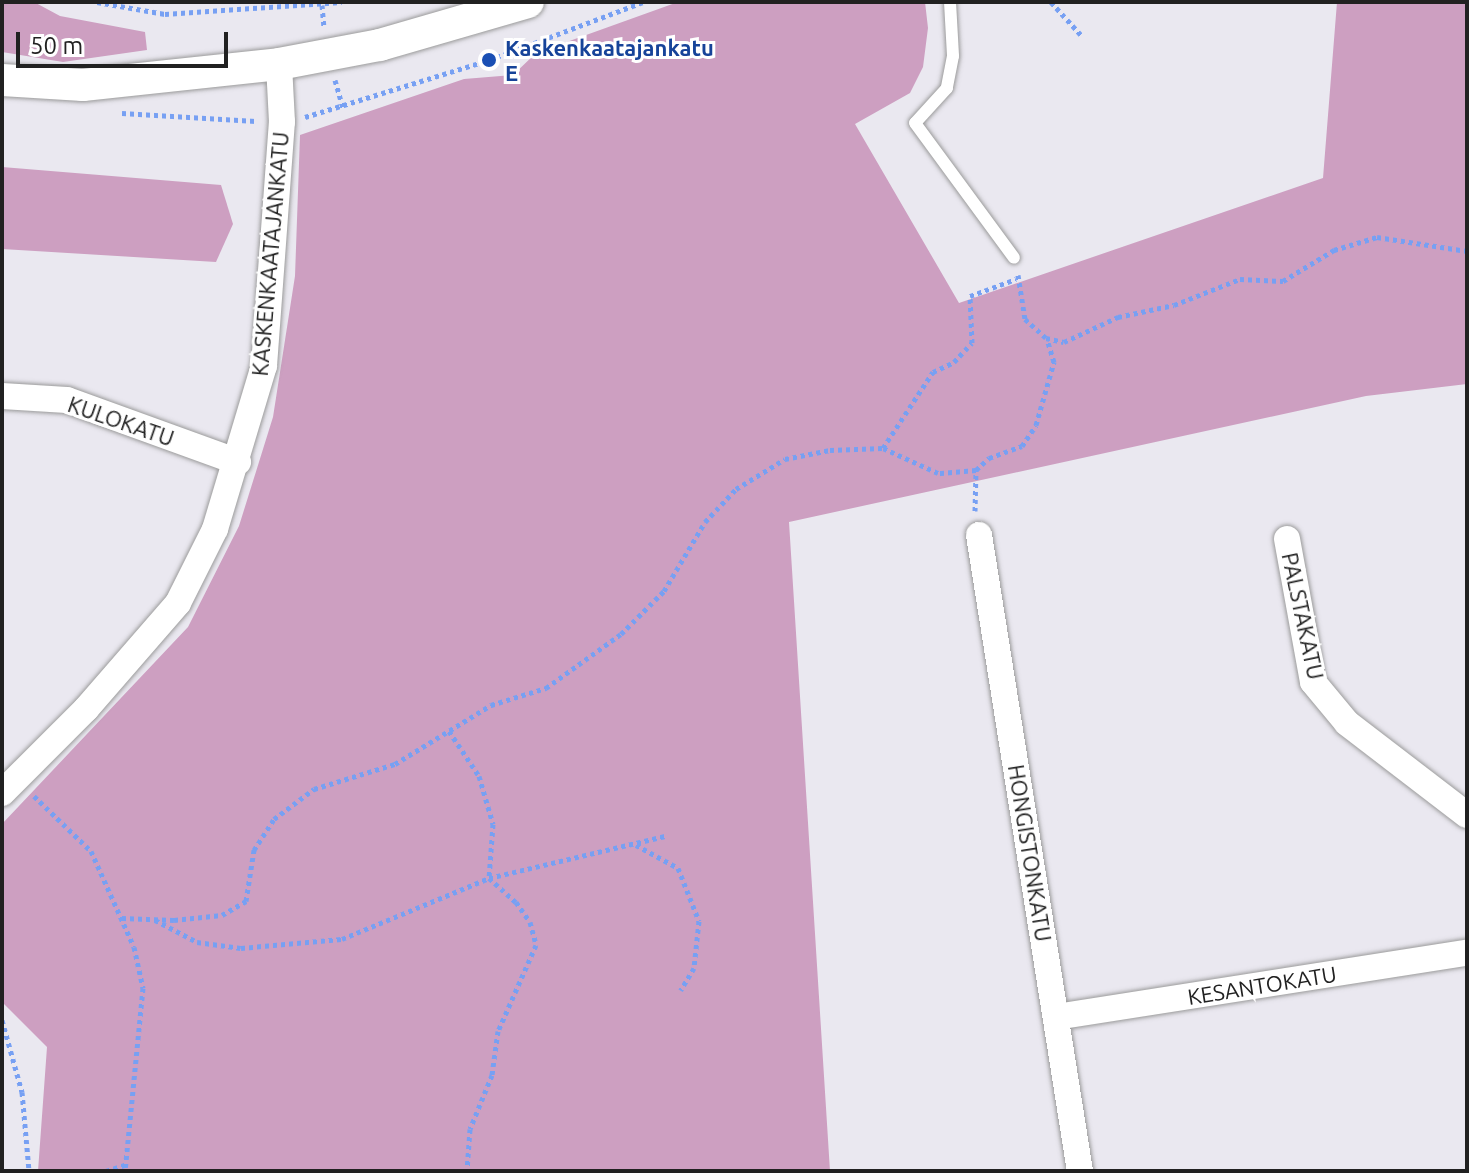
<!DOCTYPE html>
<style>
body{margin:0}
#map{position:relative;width:1469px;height:1173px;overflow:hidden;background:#eae8f0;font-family:Ubuntu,sans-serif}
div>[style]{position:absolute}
.forest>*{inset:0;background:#cd9fc1}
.path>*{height:5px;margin-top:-2.5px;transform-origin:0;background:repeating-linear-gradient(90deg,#77a0f3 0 4px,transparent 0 8px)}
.roads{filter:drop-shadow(0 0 2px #9b9b9b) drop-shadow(0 0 2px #9b9b9b)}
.service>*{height:12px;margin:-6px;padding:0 6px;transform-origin:6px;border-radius:6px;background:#fff}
.minor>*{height:26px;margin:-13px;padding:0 13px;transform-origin:13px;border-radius:13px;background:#fff}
.tertiary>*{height:32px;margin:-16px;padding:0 16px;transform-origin:16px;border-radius:16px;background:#fff}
.dots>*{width:22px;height:22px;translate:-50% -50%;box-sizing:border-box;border:4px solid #fff;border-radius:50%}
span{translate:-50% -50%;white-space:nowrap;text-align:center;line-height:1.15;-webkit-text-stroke:6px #fff;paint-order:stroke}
.transit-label{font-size:22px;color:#164399;font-weight:700}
.left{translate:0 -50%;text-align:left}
.street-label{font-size:22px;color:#212121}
.frame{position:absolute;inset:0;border:4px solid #212121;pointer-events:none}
.scale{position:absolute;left:16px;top:32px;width:212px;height:36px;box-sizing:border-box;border:4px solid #212121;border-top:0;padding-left:10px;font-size:24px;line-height:28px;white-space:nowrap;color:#212121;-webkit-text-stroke:6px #fff;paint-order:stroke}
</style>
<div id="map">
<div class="forest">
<div style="clip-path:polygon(2px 2px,34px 2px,60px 16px,145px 32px,147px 50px,63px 62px,2px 52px)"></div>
<div style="clip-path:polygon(678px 2px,925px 2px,928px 28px,923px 67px,910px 93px,855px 124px,959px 303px,1323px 178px,1337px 2px,1467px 2px,1467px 384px,1366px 396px,789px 522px,830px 1171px,38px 1171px,47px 1047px,2px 1002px,2px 824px,188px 627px,239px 526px,273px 417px,295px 276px,300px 135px,464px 79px,513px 75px,536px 53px)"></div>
<div style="clip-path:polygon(2px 167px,221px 185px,233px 224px,216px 262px,2px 249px)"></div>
</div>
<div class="path">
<div style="left:97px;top:2px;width:69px;rotate:10deg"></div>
<div style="left:165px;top:14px;width:177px;rotate:-3.9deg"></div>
<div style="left:1051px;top:2px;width:45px;rotate:47.7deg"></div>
<div style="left:322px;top:5px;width:23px;rotate:85deg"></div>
<div style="left:335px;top:80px;width:29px;rotate:74deg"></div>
<div style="left:122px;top:113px;width:134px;rotate:3.4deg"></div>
<div style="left:305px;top:117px;width:193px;rotate:-17.2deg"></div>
<div style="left:489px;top:60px;width:165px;rotate:-20.6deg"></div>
<div style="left:1018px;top:275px;width:45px;rotate:81deg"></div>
<div style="left:1025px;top:319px;width:28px;rotate:42deg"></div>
<div style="left:1046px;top:338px;width:18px;rotate:13deg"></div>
<div style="left:1064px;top:342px;width:60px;rotate:-24.8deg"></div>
<div style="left:1118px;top:317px;width:57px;rotate:-12.1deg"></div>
<div style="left:1174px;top:305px;width:71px;rotate:-21.5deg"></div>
<div style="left:1240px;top:279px;width:43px;rotate:2.7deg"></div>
<div style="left:1283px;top:281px;width:60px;rotate:-31.3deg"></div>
<div style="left:1334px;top:250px;width:45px;rotate:-16.8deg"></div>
<div style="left:1377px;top:237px;width:91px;rotate:8.8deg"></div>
<div style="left:976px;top:470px;width:38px;rotate:175deg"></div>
<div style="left:938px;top:473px;width:60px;rotate:-155.6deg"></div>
<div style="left:883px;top:448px;width:91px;rotate:-56.7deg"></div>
<div style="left:933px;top:372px;width:23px;rotate:-25deg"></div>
<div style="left:954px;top:362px;width:26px;rotate:-47deg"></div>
<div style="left:972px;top:343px;width:47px;rotate:-92.4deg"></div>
<div style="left:970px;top:296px;width:49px;rotate:-20.3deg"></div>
<div style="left:975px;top:511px;width:41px;rotate:-88.6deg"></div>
<div style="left:976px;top:470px;width:18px;rotate:-43deg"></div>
<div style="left:989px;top:458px;width:35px;rotate:-20deg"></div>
<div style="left:1022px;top:446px;width:25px;rotate:-56deg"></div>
<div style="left:1036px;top:425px;width:66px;rotate:-74.1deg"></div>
<div style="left:1054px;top:362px;width:24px;rotate:-107deg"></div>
<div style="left:449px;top:731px;width:54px;rotate:56.3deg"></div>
<div style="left:479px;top:776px;width:50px;rotate:73.7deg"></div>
<div style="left:493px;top:824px;width:54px;rotate:94.2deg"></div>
<div style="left:489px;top:878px;width:181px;rotate:-13.4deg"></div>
<div style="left:34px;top:796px;width:79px;rotate:44deg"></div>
<div style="left:91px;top:851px;width:105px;rotate:65.9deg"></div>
<div style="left:134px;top:947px;width:42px;rotate:77.6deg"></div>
<div style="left:143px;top:988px;width:184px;rotate:95.6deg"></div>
<div style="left:636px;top:845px;width:48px;rotate:28.7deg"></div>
<div style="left:678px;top:868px;width:57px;rotate:68.4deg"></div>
<div style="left:699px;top:921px;width:47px;rotate:96.1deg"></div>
<div style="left:694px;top:968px;width:26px;rotate:121deg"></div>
<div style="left:122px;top:918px;width:52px;rotate:2.2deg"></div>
<div style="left:174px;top:920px;width:48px;rotate:-5.9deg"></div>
<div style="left:222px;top:915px;width:28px;rotate:-30deg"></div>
<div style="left:246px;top:901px;width:52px;rotate:-81.1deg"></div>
<div style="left:254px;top:850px;width:37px;rotate:-57deg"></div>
<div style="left:274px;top:819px;width:50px;rotate:-36.9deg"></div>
<div style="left:314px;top:789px;width:85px;rotate:-17.2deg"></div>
<div style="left:395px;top:764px;width:113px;rotate:-31.6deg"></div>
<div style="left:491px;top:705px;width:58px;rotate:-17.2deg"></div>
<div style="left:546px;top:688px;width:92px;rotate:-35.8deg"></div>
<div style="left:621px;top:634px;width:61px;rotate:-45deg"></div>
<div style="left:664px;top:591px;width:80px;rotate:-59.3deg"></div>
<div style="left:705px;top:522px;width:45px;rotate:-46.8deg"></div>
<div style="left:736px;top:489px;width:57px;rotate:-31.5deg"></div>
<div style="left:785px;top:459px;width:46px;rotate:-11.3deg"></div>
<div style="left:830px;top:450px;width:53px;rotate:-2.2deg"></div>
<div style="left:155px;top:920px;width:47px;rotate:27.6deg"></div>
<div style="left:197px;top:942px;width:44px;rotate:7.8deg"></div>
<div style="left:241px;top:948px;width:101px;rotate:-5.1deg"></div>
<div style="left:342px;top:939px;width:159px;rotate:-22.5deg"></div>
<div style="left:489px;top:878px;width:36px;rotate:42deg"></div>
<div style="left:516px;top:902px;width:24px;rotate:55deg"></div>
<div style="left:530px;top:922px;width:24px;rotate:75deg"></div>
<div style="left:536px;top:945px;width:94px;rotate:113.8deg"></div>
<div style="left:498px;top:1031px;width:44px;rotate:97.8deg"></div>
<div style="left:492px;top:1075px;width:58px;rotate:112.2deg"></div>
<div style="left:470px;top:1129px;width:42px;rotate:94.1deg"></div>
<div style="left:2px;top:1020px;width:75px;rotate:74.5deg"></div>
<div style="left:22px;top:1092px;width:79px;rotate:84.9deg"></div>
<div style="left:106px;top:1171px;width:20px;rotate:-18deg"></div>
</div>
<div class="roads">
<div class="service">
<div style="left:950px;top:2px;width:54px;rotate:86.8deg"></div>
<div style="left:953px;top:56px;width:33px;rotate:101deg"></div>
<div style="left:947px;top:88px;width:47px;rotate:132.4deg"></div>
<div style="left:915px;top:123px;width:167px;rotate:53.7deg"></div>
</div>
<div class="minor">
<div style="left:2px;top:396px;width:65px;rotate:3.5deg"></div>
<div style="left:67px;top:400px;width:182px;rotate:19.9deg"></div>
<div style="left:979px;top:535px;width:644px;rotate:80.98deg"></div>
<div style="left:1287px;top:539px;width:145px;rotate:79.7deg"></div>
<div style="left:1313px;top:682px;width:53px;rotate:50.3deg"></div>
<div style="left:1347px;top:723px;width:151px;rotate:37.5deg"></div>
<div style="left:2px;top:793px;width:119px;rotate:-45deg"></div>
<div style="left:86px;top:709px;width:140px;rotate:-49deg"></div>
<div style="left:178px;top:603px;width:83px;rotate:-63.4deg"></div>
<div style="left:215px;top:529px;width:170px;rotate:-73.3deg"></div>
<div style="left:264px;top:366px;width:245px;rotate:-85.8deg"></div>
<div style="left:282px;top:122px;width:58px;rotate:-93deg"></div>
<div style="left:1056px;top:1017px;width:416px;rotate:-8.9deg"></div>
</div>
<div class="tertiary">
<div style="left:2px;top:80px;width:81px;rotate:3.5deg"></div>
<div style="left:83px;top:85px;width:197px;rotate:-6.1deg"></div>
<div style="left:279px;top:64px;width:103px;rotate:-10.7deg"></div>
<div style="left:380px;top:45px;width:154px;rotate:-16.2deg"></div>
</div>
</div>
<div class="dots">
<div style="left:489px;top:60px;background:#1a4fb4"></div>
</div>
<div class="transit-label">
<span class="left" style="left:505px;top:60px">Kaskenkaatajankatu<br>E</span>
</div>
<div class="street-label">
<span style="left:270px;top:254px;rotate:-85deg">KASKENKAATAJANKATU</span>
<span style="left:121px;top:421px;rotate:19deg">KULOKATU</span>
<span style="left:1303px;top:616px;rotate:78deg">PALSTAKATU</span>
<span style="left:1030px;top:853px;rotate:81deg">HONGISTONKATU</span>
<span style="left:1262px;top:985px;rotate:-9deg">KESANTOKATU</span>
</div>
<div class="frame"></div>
<div class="scale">50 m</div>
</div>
